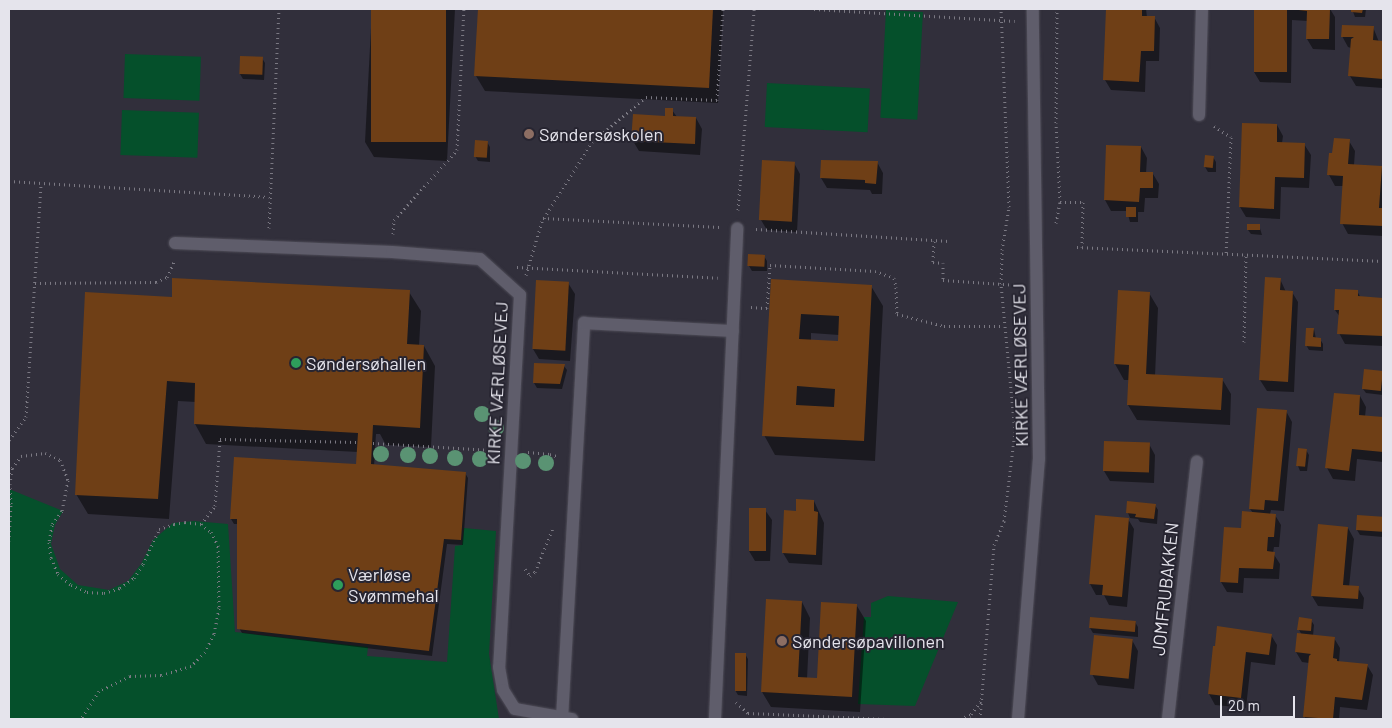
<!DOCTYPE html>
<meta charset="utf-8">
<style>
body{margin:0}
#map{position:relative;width:1392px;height:728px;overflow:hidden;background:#312f3b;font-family:Barlow,sans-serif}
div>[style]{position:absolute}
.green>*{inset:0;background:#05502b;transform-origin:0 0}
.shadow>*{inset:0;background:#0007}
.building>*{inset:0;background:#6f3f16;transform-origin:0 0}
.path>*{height:3px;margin-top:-1.5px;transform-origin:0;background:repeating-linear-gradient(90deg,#7b7983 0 1px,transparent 0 5px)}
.roads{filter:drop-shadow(0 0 1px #4e4c57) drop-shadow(0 0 1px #4e4c57)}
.minor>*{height:12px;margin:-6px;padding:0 6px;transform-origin:6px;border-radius:6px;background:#5f5d6b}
.trees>*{width:16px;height:16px;margin:-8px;border-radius:50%;background:#5a9373}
.dots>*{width:14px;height:14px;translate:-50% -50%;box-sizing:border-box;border:2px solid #272531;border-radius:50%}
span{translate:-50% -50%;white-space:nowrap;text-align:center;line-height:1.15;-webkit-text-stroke:4px #272531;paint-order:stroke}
.poi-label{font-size:18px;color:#e5e4ec}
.left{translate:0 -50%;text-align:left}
.street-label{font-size:18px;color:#e5e4ec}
.frame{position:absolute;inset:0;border:10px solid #e5e4ec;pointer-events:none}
.scale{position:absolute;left:1220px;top:696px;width:75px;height:22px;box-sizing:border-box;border:2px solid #e5e4ec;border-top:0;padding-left:6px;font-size:15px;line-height:18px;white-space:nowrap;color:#e5e4ec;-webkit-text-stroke:4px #272531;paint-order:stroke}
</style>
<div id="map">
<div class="green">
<div style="left:886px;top:10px;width:37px;height:108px;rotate:3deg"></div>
<div style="left:125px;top:54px;width:76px;height:44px;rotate:2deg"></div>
<div style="left:767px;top:83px;width:103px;height:44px;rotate:3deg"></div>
<div style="left:122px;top:110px;width:77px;height:45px;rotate:2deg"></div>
<div style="clip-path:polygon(9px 489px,63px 511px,55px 525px,51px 544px,60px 569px,78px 585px,109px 590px,128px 581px,141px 564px,153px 540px,173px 523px,194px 521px,228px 524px,235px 632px,368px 647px,367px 656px,447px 662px,455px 546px,462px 545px,464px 528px,496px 531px,489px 654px,499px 719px,9px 719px)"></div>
<div style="clip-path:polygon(888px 596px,958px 602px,915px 706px,858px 704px,864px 617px,871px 617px,871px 603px)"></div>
</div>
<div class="shadow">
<div style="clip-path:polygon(372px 9px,455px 9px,447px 161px,374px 157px,365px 142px)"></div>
<div style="clip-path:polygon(479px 9px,723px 9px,718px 103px,485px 91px,476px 76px)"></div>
<div style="clip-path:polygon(1107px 9px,1146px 9px,1147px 17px,1154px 17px,1160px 28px,1159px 61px,1146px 61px,1145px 92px,1111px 90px,1105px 80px)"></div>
<div style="clip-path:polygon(1255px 9px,1330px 9px,1335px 17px,1335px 50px,1313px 49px,1307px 39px,1308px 21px,1292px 20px,1291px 83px,1260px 82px,1254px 72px)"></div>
<div style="clip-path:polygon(1352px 9px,1366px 9px,1365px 17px,1355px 17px)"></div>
<div style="clip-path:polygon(1373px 27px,1379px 42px,1383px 42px,1383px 88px,1356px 86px,1350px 76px,1351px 48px,1348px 47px,1342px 36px)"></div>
<div style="clip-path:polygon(262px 58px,265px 63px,264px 80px,243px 79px,240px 74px)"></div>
<div style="clip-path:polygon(672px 110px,677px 117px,696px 118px,702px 129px,700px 155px,639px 151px,633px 141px,666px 117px)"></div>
<div style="clip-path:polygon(1277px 125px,1283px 136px,1282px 143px,1304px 144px,1311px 155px,1309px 188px,1281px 187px,1280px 219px,1246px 217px,1240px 207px)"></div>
<div style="clip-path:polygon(1349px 141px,1355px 151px,1354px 165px,1381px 167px,1383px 170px,1383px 236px,1348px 234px,1342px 223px,1344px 186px,1335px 186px,1329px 175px,1330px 154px,1334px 154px)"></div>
<div style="clip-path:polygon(487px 142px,490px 147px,490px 162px,478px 161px,475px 156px)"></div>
<div style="clip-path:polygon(1107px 146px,1141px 147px,1147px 158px,1146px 173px,1153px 174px,1159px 184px,1158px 198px,1145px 198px,1144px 212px,1138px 212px,1138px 222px,1130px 222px,1127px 211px,1111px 211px,1105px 200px)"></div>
<div style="clip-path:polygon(1213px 157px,1216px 162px,1216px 172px,1208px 172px,1205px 167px)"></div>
<div style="clip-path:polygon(877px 162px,883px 173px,882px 194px,872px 194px,870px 190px,827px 188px,821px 178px)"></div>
<div style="clip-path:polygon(794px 163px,800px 174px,797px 232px,767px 230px,761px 220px)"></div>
<div style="clip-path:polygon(1259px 225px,1262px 235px,1251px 234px,1248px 230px)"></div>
<div style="clip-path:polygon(749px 255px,764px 256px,767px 261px,767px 271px,752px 271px,749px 266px)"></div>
<div style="clip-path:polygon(1280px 279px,1286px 292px,1292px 292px,1298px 302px,1294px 392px,1267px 391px,1260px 380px)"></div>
<div style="clip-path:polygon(evenodd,772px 280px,871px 286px,883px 306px,875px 461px,775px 455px,764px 435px,772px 280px,811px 333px,839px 335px,839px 343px,811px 341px,811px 333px)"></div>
<div style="clip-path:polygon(568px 283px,575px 294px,570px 361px,539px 359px,533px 349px)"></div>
<div style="clip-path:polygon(1119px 291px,1149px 293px,1158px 308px,1155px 376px,1222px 379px,1231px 394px,1230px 425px,1137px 420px,1128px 405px,1130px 380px,1124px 380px,1115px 364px)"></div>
<div style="clip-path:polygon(1357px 291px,1361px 298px,1383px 299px,1383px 346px,1345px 344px,1339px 333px,1340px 317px,1335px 310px)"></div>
<div style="clip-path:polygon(409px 292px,421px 311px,419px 346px,424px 346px,435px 366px,431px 447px,386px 445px,380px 434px,376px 434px,374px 466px,465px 473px,468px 478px,463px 545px,447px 544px,432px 656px,242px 633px,239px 628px,238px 524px,234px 524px,231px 519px,357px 465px,358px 452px,206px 444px,195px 424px,196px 402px,178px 401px,169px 519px,88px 514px,76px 494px,173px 298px)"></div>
<div style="clip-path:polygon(1314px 329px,1316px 339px,1320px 339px,1323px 344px,1323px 351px,1309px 350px,1306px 345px)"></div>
<div style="clip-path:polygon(564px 366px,567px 370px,562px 389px,537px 388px,534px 383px)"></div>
<div style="clip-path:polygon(1365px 370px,1383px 372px,1383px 395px,1366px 393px,1363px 389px)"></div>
<div style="clip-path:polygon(1335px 394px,1360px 396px,1366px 407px,1365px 417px,1383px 418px,1383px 462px,1357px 459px,1355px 481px,1333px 479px,1327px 468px)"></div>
<div style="clip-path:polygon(1286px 411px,1292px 422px,1284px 511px,1271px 510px,1270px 514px,1275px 515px,1281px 525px,1279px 547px,1274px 547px,1273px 553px,1280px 564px,1279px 579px,1244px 578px,1243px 593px,1227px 592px,1221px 582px,1242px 530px,1253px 513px,1250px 509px)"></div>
<div style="clip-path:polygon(1149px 444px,1155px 455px,1154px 483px,1110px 481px,1104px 471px)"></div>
<div style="clip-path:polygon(1306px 450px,1309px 455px,1307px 471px,1300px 471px,1298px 466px)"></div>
<div style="clip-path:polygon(814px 501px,824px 523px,822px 565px,789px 563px,783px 553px,797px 512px)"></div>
<div style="clip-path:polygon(1128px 502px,1155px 505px,1158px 510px,1157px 524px,1140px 522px,1138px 519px,1130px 518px,1128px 513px)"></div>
<div style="clip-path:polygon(765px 510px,772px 520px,770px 561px,755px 561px,749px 551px)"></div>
<div style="clip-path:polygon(1358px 517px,1383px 519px,1383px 537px,1360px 535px,1357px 530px)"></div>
<div style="clip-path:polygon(1128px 519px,1134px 529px,1127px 607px,1109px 605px,1104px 595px,1096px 595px,1090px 584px)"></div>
<div style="clip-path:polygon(1348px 528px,1354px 539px,1349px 587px,1358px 588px,1364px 598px,1363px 609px,1318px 606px,1312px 596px)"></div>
<div style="clip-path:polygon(802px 602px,810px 618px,807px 679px,818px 680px,857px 606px,866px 621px,860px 712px,771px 707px,762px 692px)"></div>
<div style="clip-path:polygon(1311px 620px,1314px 625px,1313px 636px,1334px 638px,1340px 648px,1339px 662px,1367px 665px,1373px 675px,1367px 710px,1340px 707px,1339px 719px,1306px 719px,1304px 716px,1309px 663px,1302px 662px,1296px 652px,1302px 635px,1299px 630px)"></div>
<div style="clip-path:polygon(1135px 622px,1138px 627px,1138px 637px,1093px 633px,1090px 628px)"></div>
<div style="clip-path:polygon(1271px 635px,1277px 645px,1275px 665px,1251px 662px,1246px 708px,1215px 705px,1209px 694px,1214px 647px)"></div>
<div style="clip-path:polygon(1132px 640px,1138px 651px,1134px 689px,1098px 685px,1092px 674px)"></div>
<div style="clip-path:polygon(745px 654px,748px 659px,747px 696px,738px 695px,735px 690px)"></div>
</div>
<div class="building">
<div style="left:371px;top:9px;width:75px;height:133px"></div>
<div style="clip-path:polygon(478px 9px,713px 9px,709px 88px,474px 76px)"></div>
<div style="clip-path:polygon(1106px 9px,1142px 9px,1142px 16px,1155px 16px,1154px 51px,1141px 51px,1139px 82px,1103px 80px)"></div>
<div style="left:1254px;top:9px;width:33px;height:63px"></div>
<div style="clip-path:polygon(1290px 9px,1330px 9px,1329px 39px,1306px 39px,1307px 11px)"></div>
<div style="clip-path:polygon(1351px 9px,1363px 9px,1362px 13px,1351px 12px)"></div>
<div style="clip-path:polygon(1342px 25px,1374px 26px,1373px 40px,1383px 41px,1383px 79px,1348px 76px,1351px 39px,1354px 37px,1341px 37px)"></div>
<div style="left:240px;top:56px;width:23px;height:18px;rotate:2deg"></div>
<div style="clip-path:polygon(665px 108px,673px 108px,673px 116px,696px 117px,695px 144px,631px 141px,633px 114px,665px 116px)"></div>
<div style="clip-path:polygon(1242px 123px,1277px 124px,1277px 142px,1305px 143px,1304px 178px,1275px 177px,1274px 209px,1239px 207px)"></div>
<div style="clip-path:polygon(1334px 138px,1350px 139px,1348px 164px,1382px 166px,1379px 208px,1383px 208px,1383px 226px,1340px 224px,1343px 176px,1327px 175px,1329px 153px,1332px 153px)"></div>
<div style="left:475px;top:140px;width:13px;height:17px;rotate:4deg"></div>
<div style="clip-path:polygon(1106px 145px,1141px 146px,1140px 172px,1153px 172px,1153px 188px,1140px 188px,1139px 202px,1104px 200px)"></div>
<div style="left:1205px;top:155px;width:9px;height:12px;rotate:6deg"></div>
<div style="left:762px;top:160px;width:33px;height:60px;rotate:3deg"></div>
<div style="clip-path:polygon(821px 160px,878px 161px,876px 184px,865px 183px,865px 180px,820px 178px)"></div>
<div style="left:1126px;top:207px;width:10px;height:10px"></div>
<div style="left:1247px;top:224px;width:13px;height:6px"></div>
<div style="left:748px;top:254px;width:17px;height:12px;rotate:3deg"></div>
<div style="clip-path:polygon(1265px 277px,1281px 278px,1280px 290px,1293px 291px,1288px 382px,1259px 380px)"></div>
<div style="clip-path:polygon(172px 278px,410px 290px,407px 344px,424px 345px,420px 428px,373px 425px,371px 464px,466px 472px,461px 540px,444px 539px,429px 651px,237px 629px,237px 519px,230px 519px,234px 457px,356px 464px,358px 433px,194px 424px,195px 383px,167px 381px,158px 499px,75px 495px,85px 292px,172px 297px)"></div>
<div style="clip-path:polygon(evenodd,771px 279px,872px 285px,864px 441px,762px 436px,771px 279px,801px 314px,839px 316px,838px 341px,799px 339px,801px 314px,771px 279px,797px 386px,835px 389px,834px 407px,796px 405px,797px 386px)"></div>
<div style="left:536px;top:280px;width:33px;height:69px;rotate:3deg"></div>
<div style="clip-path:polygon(1335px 289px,1358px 290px,1358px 296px,1383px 298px,1383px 336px,1337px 334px,1339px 310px,1334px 310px)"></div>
<div style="clip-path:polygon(1118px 290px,1150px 292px,1146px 374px,1223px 378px,1221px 410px,1127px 405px,1129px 365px,1114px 364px)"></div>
<div style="clip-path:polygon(1306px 328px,1314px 328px,1313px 337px,1321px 338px,1321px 347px,1305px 346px)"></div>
<div style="clip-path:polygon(534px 363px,565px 364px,560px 384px,533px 383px)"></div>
<div style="left:1364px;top:369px;width:19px;height:20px;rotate:6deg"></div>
<div style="clip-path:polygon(1334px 393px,1360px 395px,1359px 415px,1383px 417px,1383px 452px,1352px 449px,1349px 471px,1325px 468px)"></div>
<div style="clip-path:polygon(1257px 408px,1287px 410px,1278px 501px,1265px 500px,1264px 510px,1249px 509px)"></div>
<div style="left:1104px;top:441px;width:46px;height:30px;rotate:2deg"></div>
<div style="left:1298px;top:448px;width:9px;height:18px;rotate:6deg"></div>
<div style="clip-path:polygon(796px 499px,814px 500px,814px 511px,818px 512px,816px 555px,782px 553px,784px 510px,796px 511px)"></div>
<div style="clip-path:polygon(1127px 501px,1156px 504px,1154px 519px,1135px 517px,1136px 514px,1126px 513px)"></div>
<div style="left:749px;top:508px;width:17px;height:43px"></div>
<div style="clip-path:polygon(1242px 511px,1276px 514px,1274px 537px,1268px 537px,1267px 551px,1275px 552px,1273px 569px,1239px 568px,1238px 583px,1220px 582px,1224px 527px,1241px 528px)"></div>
<div style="clip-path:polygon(1095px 515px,1129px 518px,1122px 597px,1102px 595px,1103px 585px,1089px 584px)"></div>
<div style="left:1357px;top:515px;width:26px;height:15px;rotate:4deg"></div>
<div style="clip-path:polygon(1318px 524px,1348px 527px,1343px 585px,1359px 586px,1358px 599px,1311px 596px)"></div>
<div style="clip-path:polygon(766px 599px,802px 601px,798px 677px,817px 678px,821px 602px,857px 604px,852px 697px,761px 692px)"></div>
<div style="left:1090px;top:617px;width:46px;height:11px;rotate:5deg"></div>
<div style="clip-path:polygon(1299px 617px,1312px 619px,1311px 631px,1297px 630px)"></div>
<div style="clip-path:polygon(1217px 626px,1272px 634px,1269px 655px,1246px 652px,1241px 698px,1208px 694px,1213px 646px,1215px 646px)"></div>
<div style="clip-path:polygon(1297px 633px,1335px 637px,1333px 658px,1337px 659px,1337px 661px,1368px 664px,1362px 700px,1335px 697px,1333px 719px,1303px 717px,1309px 656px,1311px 654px,1295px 652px)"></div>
<div style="left:1094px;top:635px;width:39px;height:40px;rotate:6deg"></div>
<div style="left:735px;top:653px;width:11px;height:38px"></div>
</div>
<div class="path">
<div style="left:814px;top:9px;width:201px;rotate:3.4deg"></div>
<div style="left:1214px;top:126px;width:20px;rotate:33deg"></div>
<div style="left:1231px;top:137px;width:117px;rotate:92.4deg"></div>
<div style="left:9px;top:181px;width:260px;rotate:3.5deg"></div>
<div style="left:1060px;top:202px;width:23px"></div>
<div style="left:1083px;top:202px;width:45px;rotate:91.3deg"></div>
<div style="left:738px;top:210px;width:202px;rotate:-85.4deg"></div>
<div style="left:544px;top:218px;width:90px;rotate:-57.7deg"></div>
<div style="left:592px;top:142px;width:70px;rotate:-39.8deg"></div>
<div style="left:646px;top:97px;width:71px;rotate:2.4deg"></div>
<div style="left:717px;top:100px;width:91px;rotate:-86.2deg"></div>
<div style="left:1056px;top:223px;width:21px;rotate:-79deg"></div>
<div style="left:1060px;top:202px;width:79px;rotate:-92.9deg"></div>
<div style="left:1056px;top:123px;width:114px;rotate:-89.5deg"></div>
<div style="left:269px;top:228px;width:219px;rotate:-87.4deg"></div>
<div style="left:756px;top:229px;width:193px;rotate:3.6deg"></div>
<div style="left:393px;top:234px;width:14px;rotate:-86deg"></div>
<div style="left:394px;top:220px;width:94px;rotate:-48deg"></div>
<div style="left:457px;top:150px;width:141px;rotate:-87.2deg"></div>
<div style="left:934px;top:241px;width:21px;rotate:93deg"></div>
<div style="left:933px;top:262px;width:10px;rotate:6deg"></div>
<div style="left:943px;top:263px;width:17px;rotate:90deg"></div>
<div style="left:943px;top:280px;width:75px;rotate:3.8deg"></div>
<div style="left:1077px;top:247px;width:306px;rotate:2.6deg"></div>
<div style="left:517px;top:267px;width:201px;rotate:3.1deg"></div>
<div style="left:526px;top:275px;width:59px;rotate:-73.4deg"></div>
<div style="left:543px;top:218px;width:177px;rotate:2.9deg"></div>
<div style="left:35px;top:283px;width:121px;rotate:-0.5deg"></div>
<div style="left:156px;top:282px;width:12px;rotate:-24deg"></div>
<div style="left:167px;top:277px;width:17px;rotate:-65deg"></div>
<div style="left:751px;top:307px;width:16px;rotate:4deg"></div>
<div style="left:767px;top:308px;width:43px;rotate:-86deg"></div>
<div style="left:770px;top:265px;width:105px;rotate:3.3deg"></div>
<div style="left:875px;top:271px;width:20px;rotate:20deg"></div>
<div style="left:894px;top:278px;width:9px;rotate:77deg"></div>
<div style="left:896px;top:287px;width:27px;rotate:88deg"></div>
<div style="left:897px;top:314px;width:49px;rotate:14.3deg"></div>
<div style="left:944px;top:326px;width:60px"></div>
<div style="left:1244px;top:342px;width:87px;rotate:-88.7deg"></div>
<div style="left:9px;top:440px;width:29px;rotate:-54deg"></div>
<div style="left:26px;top:417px;width:234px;rotate:-86.3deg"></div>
<div style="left:373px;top:443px;width:119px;rotate:3.4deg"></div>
<div style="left:528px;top:452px;width:22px;rotate:5deg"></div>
<div style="left:550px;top:454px;width:9px;rotate:18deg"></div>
<div style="left:201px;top:524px;width:23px;rotate:-52deg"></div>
<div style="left:215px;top:506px;width:67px;rotate:-85.7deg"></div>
<div style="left:220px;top:439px;width:137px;rotate:1.3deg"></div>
<div style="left:9px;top:541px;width:37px;rotate:-87deg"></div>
<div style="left:11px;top:504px;width:20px;rotate:-93deg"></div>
<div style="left:10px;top:484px;width:16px;rotate:-83deg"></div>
<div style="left:12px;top:468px;width:15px;rotate:-53deg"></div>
<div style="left:21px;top:456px;width:24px;rotate:-7deg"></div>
<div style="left:45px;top:453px;width:17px;rotate:25deg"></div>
<div style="left:60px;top:460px;width:22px;rotate:68deg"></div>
<div style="left:68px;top:480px;width:32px;rotate:101deg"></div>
<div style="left:62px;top:511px;width:17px;rotate:126deg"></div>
<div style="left:52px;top:525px;width:17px;rotate:100deg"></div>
<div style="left:49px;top:542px;width:16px;rotate:83deg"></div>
<div style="left:51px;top:558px;width:17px;rotate:66deg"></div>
<div style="left:58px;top:574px;width:17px;rotate:40deg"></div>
<div style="left:71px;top:585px;width:17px;rotate:24deg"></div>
<div style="left:87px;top:592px;width:17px;rotate:3deg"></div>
<div style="left:104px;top:593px;width:17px;rotate:-17deg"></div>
<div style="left:120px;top:588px;width:17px;rotate:-36deg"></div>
<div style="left:134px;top:578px;width:17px;rotate:-57deg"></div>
<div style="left:143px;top:564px;width:38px;rotate:-65deg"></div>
<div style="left:159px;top:529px;width:16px;rotate:-18deg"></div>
<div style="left:174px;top:524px;width:11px;rotate:-10deg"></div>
<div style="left:185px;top:522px;width:16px;rotate:7deg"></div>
<div style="left:201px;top:524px;width:13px;rotate:39deg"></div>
<div style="left:211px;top:532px;width:16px;rotate:63deg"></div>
<div style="left:218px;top:546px;width:62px;rotate:89.1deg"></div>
<div style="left:219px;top:608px;width:26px;rotate:101deg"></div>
<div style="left:214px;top:634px;width:20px;rotate:117deg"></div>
<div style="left:205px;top:652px;width:20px;rotate:135deg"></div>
<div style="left:191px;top:666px;width:31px;rotate:163deg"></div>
<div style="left:161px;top:675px;width:31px;rotate:178deg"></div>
<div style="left:130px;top:676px;width:34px;rotate:154deg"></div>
<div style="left:99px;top:691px;width:33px;rotate:123deg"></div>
<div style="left:525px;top:569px;width:9px;rotate:54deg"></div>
<div style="left:530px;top:576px;width:6px;rotate:-39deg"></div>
<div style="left:535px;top:572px;width:48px;rotate:-67.8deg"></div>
<div style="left:736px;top:702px;width:16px;rotate:43deg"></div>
<div style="left:748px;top:713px;width:140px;rotate:2.5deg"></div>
<div style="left:965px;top:718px;width:11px;rotate:5deg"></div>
<div style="left:960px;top:719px;width:12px;rotate:-24deg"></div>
<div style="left:971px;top:714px;width:16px;rotate:-52deg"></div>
<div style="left:980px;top:719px;width:175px;rotate:-85.4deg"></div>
<div style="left:994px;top:545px;width:26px;rotate:-67deg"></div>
<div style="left:1004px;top:521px;width:90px;rotate:-83deg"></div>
<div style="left:1015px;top:432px;width:149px;rotate:-95.4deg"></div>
<div style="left:1001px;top:284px;width:34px;rotate:-88deg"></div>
<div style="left:1002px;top:250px;width:44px;rotate:-80.8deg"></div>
<div style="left:1009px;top:207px;width:198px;rotate:-92.3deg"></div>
</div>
<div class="roads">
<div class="minor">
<div style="left:1199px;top:115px;width:106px;rotate:-88.4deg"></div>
<div style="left:175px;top:243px;width:217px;rotate:2.4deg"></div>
<div style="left:392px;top:252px;width:88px;rotate:4.5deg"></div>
<div style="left:480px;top:259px;width:54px;rotate:42deg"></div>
<div style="left:520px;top:295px;width:373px;rotate:93.2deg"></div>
<div style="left:499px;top:667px;width:23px;rotate:80deg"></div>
<div style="left:503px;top:690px;width:22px;rotate:58deg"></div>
<div style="left:515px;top:709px;width:58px;rotate:10deg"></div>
<div style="left:562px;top:719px;width:397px;rotate:-86.8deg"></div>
<div style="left:584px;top:323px;width:149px;rotate:3.1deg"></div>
<div style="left:715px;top:719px;width:491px;rotate:-87.4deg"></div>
<div style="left:1018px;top:719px;width:261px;rotate:-85.4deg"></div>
<div style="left:1039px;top:459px;width:450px;rotate:-90.8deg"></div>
<div style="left:1168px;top:719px;width:259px;rotate:-83.6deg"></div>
</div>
</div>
<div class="trees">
<div style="left:482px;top:414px"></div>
<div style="left:496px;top:428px"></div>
<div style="left:381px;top:454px"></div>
<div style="left:408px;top:455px"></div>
<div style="left:430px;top:456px"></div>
<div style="left:455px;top:458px"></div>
<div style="left:480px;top:459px"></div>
<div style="left:523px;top:461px"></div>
<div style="left:546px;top:463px"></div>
</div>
<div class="dots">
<div style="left:529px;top:134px;background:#8d6e63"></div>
<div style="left:296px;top:363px;background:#2e9e5b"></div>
<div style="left:338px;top:585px;background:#2e9e5b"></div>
<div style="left:782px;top:641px;background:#8d6e63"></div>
</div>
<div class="poi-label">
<span class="left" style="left:539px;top:134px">Søndersøskolen</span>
<span class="left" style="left:306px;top:363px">Søndersøhallen</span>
<span class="left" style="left:348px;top:585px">Værløse<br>Svømmehal</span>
<span class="left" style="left:792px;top:641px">Søndersøpavillonen</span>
</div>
<div class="street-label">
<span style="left:1020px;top:365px;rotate:-91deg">KIRKE VÆRLØSEVEJ</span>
<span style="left:497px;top:383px;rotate:-87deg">KIRKE VÆRLØSEVEJ</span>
<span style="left:1165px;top:589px;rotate:-84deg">JOMFRUBAKKEN</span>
</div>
<div class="frame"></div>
<div class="scale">20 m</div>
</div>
